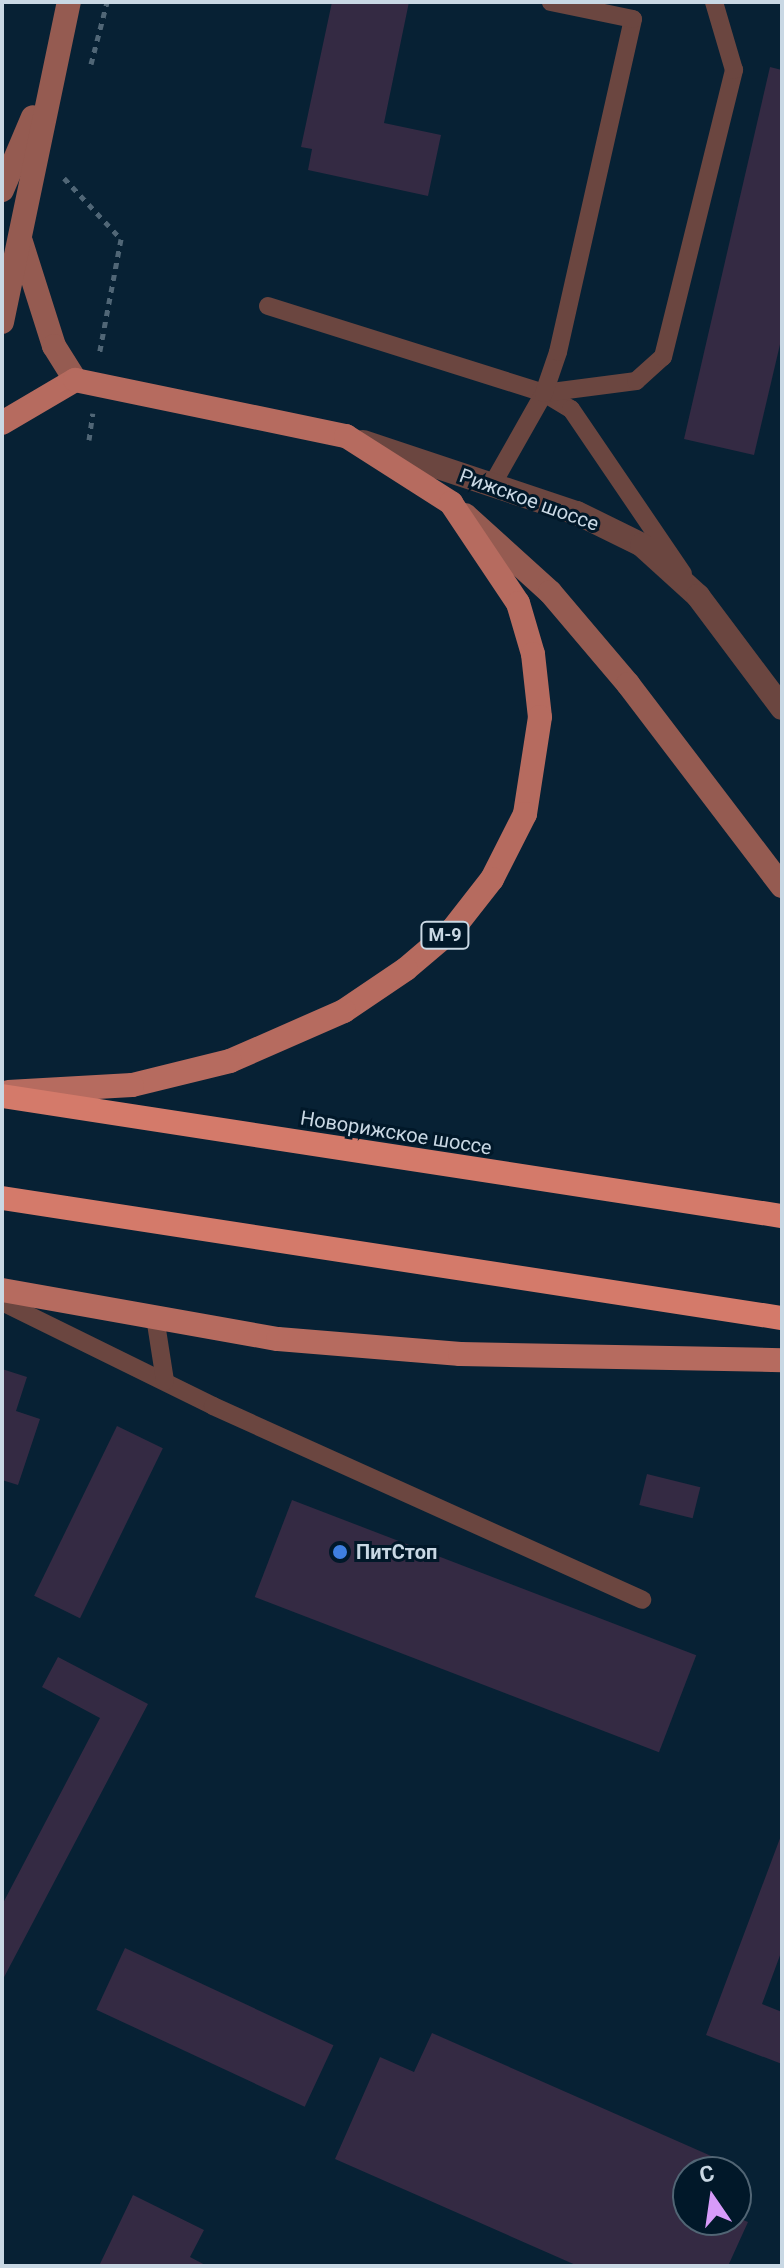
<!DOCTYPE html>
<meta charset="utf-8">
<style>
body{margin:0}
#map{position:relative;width:784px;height:2268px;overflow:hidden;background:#072134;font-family:Roboto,sans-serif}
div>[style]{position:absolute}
.building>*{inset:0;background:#342a43;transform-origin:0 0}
.path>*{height:5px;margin-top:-2.5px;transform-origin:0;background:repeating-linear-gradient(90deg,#506676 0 6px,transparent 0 12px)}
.lane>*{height:18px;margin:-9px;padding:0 9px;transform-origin:9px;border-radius:9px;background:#6b4640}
.street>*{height:24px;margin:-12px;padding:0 12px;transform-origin:12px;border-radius:12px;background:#6b4640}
.secondary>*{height:24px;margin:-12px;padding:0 12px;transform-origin:12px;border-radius:12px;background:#955b51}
.primary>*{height:24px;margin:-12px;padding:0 12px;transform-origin:12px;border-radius:12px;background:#b66b5f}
.highway>*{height:24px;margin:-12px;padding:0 12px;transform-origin:12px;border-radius:12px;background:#d47a6a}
.dots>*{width:22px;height:22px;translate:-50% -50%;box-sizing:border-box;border:4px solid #011829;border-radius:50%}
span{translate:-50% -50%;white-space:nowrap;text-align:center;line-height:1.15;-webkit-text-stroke:6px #011829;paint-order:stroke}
.shield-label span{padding:2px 6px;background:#011829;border:2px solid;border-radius:6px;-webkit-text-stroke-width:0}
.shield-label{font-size:18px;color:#c9d8e4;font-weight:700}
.street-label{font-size:20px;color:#c9d8e4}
.poi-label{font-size:20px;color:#c9d8e4;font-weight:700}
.left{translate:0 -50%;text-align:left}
.frame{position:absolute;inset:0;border:4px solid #c9d8e4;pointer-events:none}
.north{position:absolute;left:672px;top:2156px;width:80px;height:80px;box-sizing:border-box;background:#011829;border:2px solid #516574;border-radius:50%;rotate:347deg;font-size:22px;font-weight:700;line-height:32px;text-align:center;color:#c9d8e4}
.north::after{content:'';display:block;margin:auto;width:28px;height:36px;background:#d79bf9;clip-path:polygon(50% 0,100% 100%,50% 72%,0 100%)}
</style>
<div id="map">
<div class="building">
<div style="clip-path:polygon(332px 2px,409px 2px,384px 123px,441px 135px,428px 196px,308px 170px,312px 149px,301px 147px)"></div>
<div style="clip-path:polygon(770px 67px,782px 70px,782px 336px,754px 455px,684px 439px)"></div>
<div style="clip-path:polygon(2px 1369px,27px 1377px,16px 1411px,40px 1419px,18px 1485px,2px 1480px)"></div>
<div style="left:117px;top:1426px;width:51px;height:189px;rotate:26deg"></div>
<div style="left:647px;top:1474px;width:55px;height:32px;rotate:14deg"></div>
<div style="left:292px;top:1500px;width:433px;height:104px;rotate:21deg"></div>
<div style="clip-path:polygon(58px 1657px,148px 1704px,2px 1981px,2px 1905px,100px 1718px,42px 1687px)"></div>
<div style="clip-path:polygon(782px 1833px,782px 1950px,762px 2004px,782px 2012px,782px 2064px,706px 2035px)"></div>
<div style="left:125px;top:1948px;width:230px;height:68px;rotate:25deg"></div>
<div style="clip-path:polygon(432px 2033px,718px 2159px,712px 2172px,688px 2172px,688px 2220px,736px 2217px,748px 2222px,728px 2266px,578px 2266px,335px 2159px,380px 2057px,414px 2072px)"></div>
<div style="clip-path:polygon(133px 2195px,204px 2230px,190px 2257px,207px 2266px,99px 2266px)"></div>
</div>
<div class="path">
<div style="left:91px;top:64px;width:64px;rotate:-75.5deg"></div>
<div style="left:64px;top:178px;width:83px;rotate:46.9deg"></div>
<div style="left:121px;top:239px;width:118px;rotate:100.7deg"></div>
<div style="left:89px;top:440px;width:27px;rotate:-82deg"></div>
</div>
<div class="lane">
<div style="left:268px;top:306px;width:289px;rotate:17.5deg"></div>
<div style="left:544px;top:393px;width:31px;rotate:31deg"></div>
<div style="left:571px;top:409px;width:199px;rotate:55.8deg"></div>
<div style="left:544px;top:393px;width:93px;rotate:-7.4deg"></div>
<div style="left:636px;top:381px;width:36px;rotate:-42deg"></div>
<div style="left:663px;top:357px;width:296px;rotate:-76.1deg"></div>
<div style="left:734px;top:70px;width:71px;rotate:-106.4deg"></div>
<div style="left:492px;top:485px;width:106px;rotate:-60.5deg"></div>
<div style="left:544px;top:393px;width:43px;rotate:-71.1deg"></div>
<div style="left:558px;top:352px;width:341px;rotate:-77.3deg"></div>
<div style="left:633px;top:19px;width:84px;rotate:-168.3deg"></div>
<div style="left:2px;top:1302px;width:235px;rotate:26.2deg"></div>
<div style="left:213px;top:1406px;width:471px;rotate:24.3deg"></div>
<div style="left:155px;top:1317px;width:65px;rotate:81.1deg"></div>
</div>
<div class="street">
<div style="left:363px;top:442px;width:225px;rotate:18.4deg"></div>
<div style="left:577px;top:513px;width:72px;rotate:26.2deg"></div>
<div style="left:642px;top:545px;width:76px;rotate:42.3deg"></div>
<div style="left:698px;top:596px;width:140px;rotate:53.1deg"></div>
</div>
<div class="secondary">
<div style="left:2px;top:190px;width:79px;rotate:-67deg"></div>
<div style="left:21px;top:242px;width:109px;rotate:72.4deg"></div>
<div style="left:54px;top:346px;width:40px;rotate:58deg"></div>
<div style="left:2px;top:322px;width:327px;rotate:-78.2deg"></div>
<div style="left:465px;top:515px;width:115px;rotate:42.2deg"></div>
<div style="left:550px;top:592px;width:121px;rotate:49.7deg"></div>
<div style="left:628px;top:684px;width:254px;rotate:52.7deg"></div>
</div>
<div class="primary">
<div style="left:2px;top:423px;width:85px;rotate:-30.5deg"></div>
<div style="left:75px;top:380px;width:277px;rotate:11.7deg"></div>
<div style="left:346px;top:436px;width:125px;rotate:32.5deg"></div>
<div style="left:451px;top:503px;width:120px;rotate:56.2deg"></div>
<div style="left:518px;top:603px;width:53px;rotate:73.6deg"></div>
<div style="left:533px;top:654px;width:63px;rotate:83.7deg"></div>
<div style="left:540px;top:717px;width:98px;rotate:98.8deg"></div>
<div style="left:525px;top:814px;width:73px;rotate:116.9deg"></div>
<div style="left:492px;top:879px;width:63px;rotate:128deg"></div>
<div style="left:453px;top:929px;width:62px;rotate:139.6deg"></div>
<div style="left:406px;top:969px;width:75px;rotate:145.9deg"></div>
<div style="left:344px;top:1011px;width:124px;rotate:156.3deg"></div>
<div style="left:230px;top:1061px;width:101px;rotate:166.2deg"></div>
<div style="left:132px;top:1085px;width:124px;rotate:176.8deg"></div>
<div style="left:2px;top:1290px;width:280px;rotate:10.1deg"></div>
<div style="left:278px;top:1339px;width:183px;rotate:4.7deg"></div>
<div style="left:460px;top:1354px;width:322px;rotate:1.1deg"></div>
</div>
<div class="highway">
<div style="left:2px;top:1096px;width:789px;rotate:8.75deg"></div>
<div style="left:2px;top:1198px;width:789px;rotate:8.75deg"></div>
</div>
<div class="dots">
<div style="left:340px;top:1552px;background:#3f7fe0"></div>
</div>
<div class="shield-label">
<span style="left:445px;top:935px">М-9</span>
</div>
<div class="street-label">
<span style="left:529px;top:500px;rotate:20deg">Рижское шоссе</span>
<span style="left:396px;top:1133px;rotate:9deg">Новорижское шоссе</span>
</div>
<div class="poi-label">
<span class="left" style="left:356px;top:1552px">ПитСтоп</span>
</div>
<div class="frame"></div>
<div class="north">С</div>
</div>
